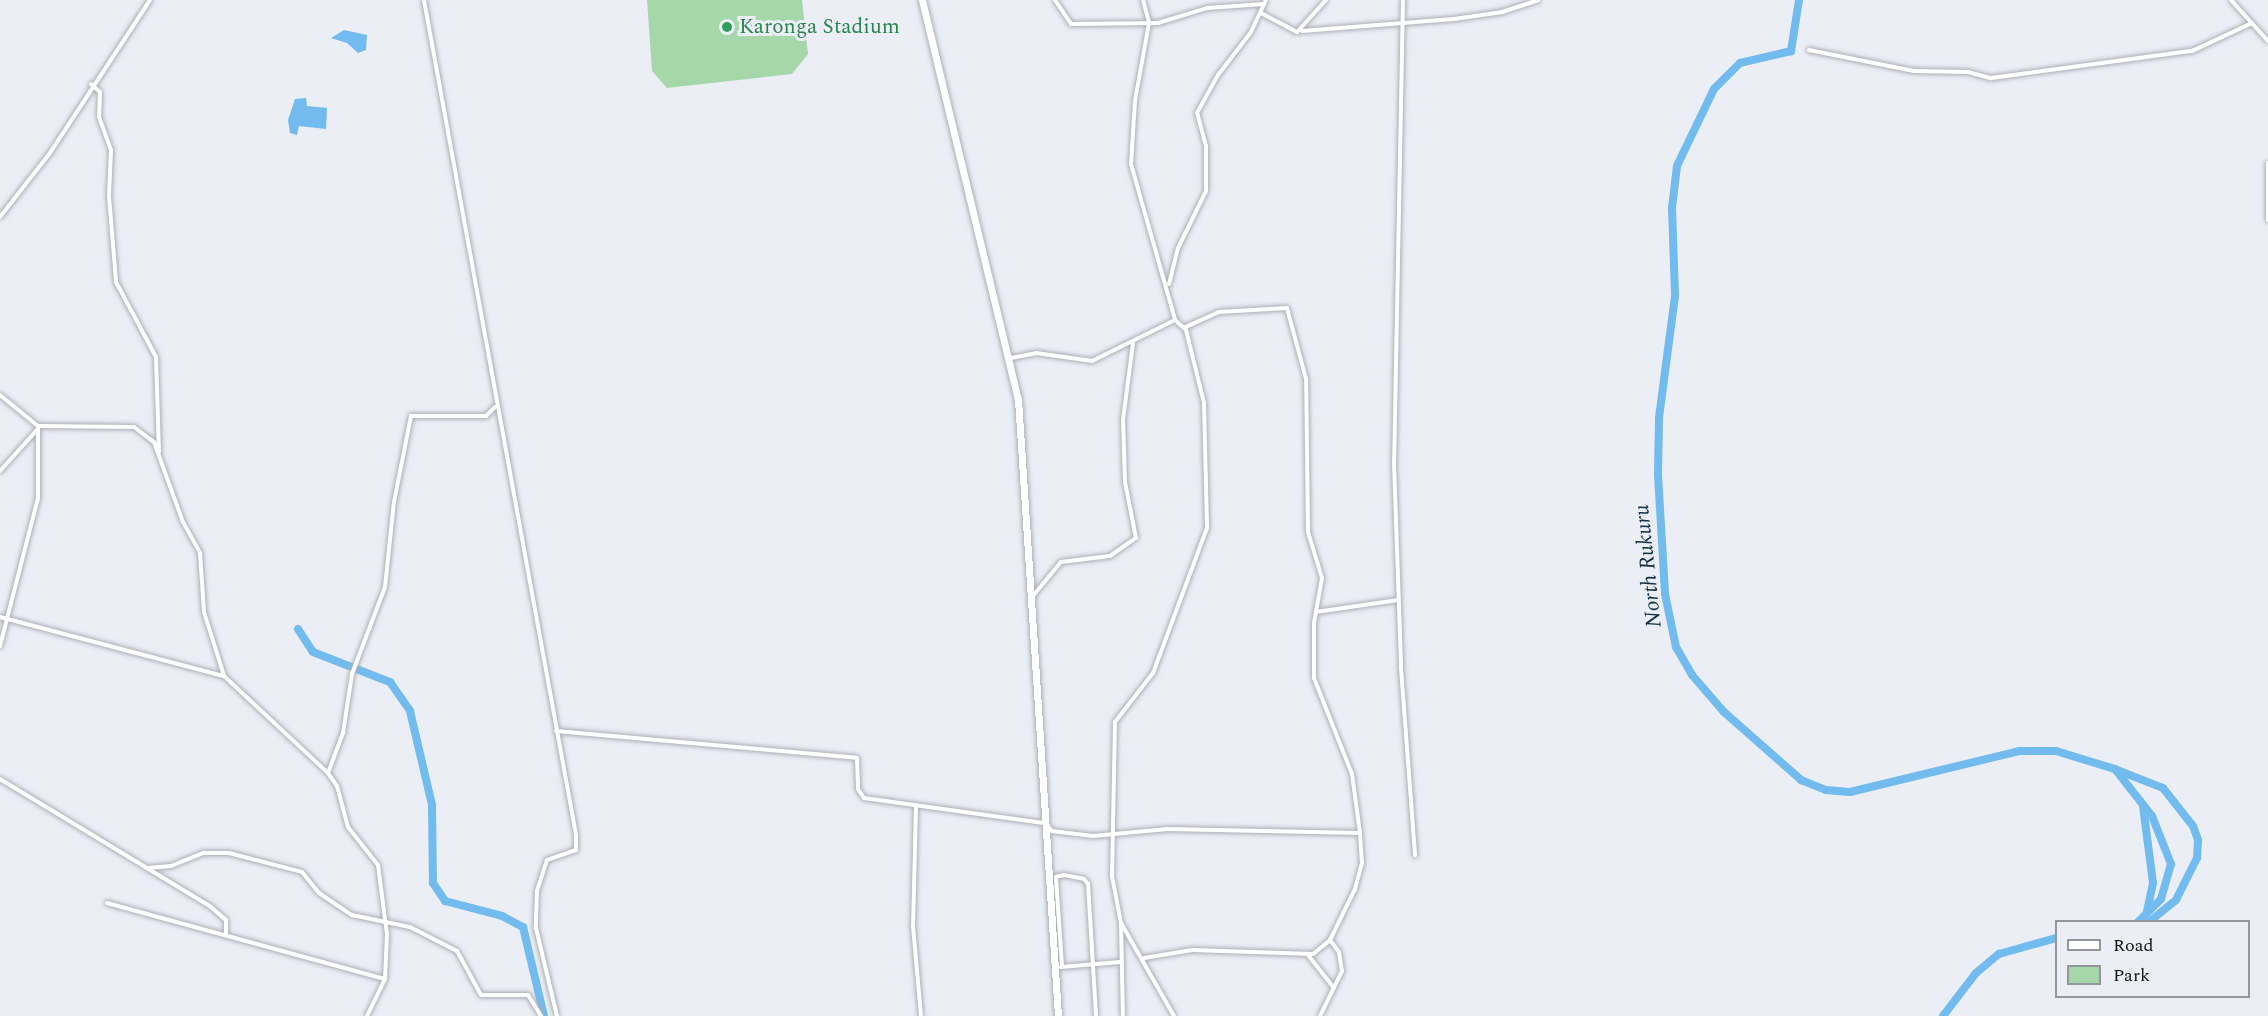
<!DOCTYPE html>
<style>
body{margin:0}
#map{position:relative;width:2268px;height:1016px;overflow:hidden;background:#eceef6;font-family:Spectral,serif}
div>[style]{position:absolute}
.green>*{inset:0;background:#a6d7ab}
.water>*{inset:0;background:#71bbee}
.river>*{height:8px;margin:-4px;padding:0 4px;transform-origin:4px;border-radius:4px;background:#71bbee}
.roads{filter:drop-shadow(0 0 2px #adafb6) drop-shadow(0 0 2px #adafb6)}
.street>*{height:4px;margin:-2px;padding:0 2px;transform-origin:2px;border-radius:2px;background:#fff}
.primary>*{height:7px;margin:-3.5px;padding:0 3.5px;transform-origin:3.5px;border-radius:3.5px;background:#fff}
.dots>*{width:16px;height:16px;translate:-50% -50%;box-sizing:border-box;border:3px solid #eceef6;border-radius:50%}
span{translate:-50% -50%;white-space:nowrap;text-align:center;line-height:1.15;-webkit-text-stroke:6px #eceef6;paint-order:stroke}
.leisure-label{font-size:21px;color:#27864d}
.left{translate:0 -50%;text-align:left}
.water-label{font-size:22px;color:#113246;font-style:italic}
.legend{position:absolute;left:2055px;top:920px;width:195px;height:78px;box-sizing:border-box;background:#eceef6;border:2px solid #94969c;margin:0;padding:8px 10px;list-style:none;font-size:18px;color:#111214}
.legend li{display:flex;align-items:center;gap:12px;height:30px}
.legend b{width:30px;border:2px solid #94969c}
</style>
<div id="map">
<div class="green">
<div style="clip-path:polygon(647px 0,802px 0,808px 54px,792px 74px,667px 88px,652px 71px)"></div>
</div>
<div class="water">
<div style="clip-path:polygon(344px 30px,367px 35px,366px 50px,358px 53px,347px 43px,331px 38px)"></div>
<div style="clip-path:polygon(306px 98px,307px 106px,327px 108px,326px 129px,299px 126px,297px 135px,290px 133px,288px 120px,295px 99px)"></div>
</div>
<div class="river">
<div style="left:1799px;top:0;width:52px;rotate:98.9deg"></div>
<div style="left:1791px;top:51px;width:52px;rotate:166.8deg"></div>
<div style="left:1740px;top:63px;width:37px;rotate:135deg"></div>
<div style="left:1714px;top:89px;width:85px;rotate:115.7deg"></div>
<div style="left:1677px;top:166px;width:42px;rotate:96.8deg"></div>
<div style="left:1672px;top:208px;width:88px;rotate:88deg"></div>
<div style="left:1675px;top:296px;width:123px;rotate:97.5deg"></div>
<div style="left:1659px;top:418px;width:57px;rotate:91deg"></div>
<div style="left:1658px;top:475px;width:119px;rotate:86.6deg"></div>
<div style="left:1665px;top:594px;width:54px;rotate:78.3deg"></div>
<div style="left:1676px;top:647px;width:32px;rotate:60deg"></div>
<div style="left:1692px;top:675px;width:49px;rotate:49.1deg"></div>
<div style="left:1724px;top:712px;width:103px;rotate:41.4deg"></div>
<div style="left:1801px;top:780px;width:27px;rotate:22deg"></div>
<div style="left:1826px;top:790px;width:24px;rotate:5deg"></div>
<div style="left:1850px;top:792px;width:174px;rotate:-13.6deg"></div>
<div style="left:2019px;top:751px;width:37px"></div>
<div style="left:2056px;top:751px;width:62px;rotate:17deg"></div>
<div style="left:2115px;top:769px;width:60px;rotate:51.8deg"></div>
<div style="left:2152px;top:816px;width:52px;rotate:68.4deg"></div>
<div style="left:2171px;top:864px;width:36px;rotate:106deg"></div>
<div style="left:2161px;top:899px;width:33px;rotate:135deg"></div>
<div style="left:298px;top:629px;width:27px;rotate:57deg"></div>
<div style="left:313px;top:652px;width:83px;rotate:21.3deg"></div>
<div style="left:390px;top:682px;width:35px;rotate:55deg"></div>
<div style="left:410px;top:711px;width:97px;rotate:76.8deg"></div>
<div style="left:432px;top:805px;width:78px;rotate:89.3deg"></div>
<div style="left:433px;top:883px;width:22px;rotate:56deg"></div>
<div style="left:445px;top:901px;width:59px;rotate:14.7deg"></div>
<div style="left:502px;top:916px;width:24px;rotate:28deg"></div>
<div style="left:523px;top:927px;width:91px;rotate:76.7deg"></div>
<div style="left:2117px;top:770px;width:49px;rotate:21.4deg"></div>
<div style="left:2163px;top:788px;width:48px;rotate:51.7deg"></div>
<div style="left:2193px;top:826px;width:15px;rotate:70deg"></div>
<div style="left:2198px;top:840px;width:18px;rotate:93deg"></div>
<div style="left:2197px;top:858px;width:47px;rotate:116.6deg"></div>
<div style="left:2176px;top:900px;width:35px;rotate:141deg"></div>
<div style="left:2143px;top:806px;width:78px;rotate:82.6deg"></div>
<div style="left:2153px;top:883px;width:30px;rotate:102deg"></div>
<div style="left:1943px;top:1016px;width:54px;rotate:-52.5deg"></div>
<div style="left:1976px;top:973px;width:30px;rotate:-40deg"></div>
<div style="left:1999px;top:954px;width:59px;rotate:-15.7deg"></div>
</div>
<div class="roads">
<div class="street">
<div style="left:424px;top:0;width:849px;rotate:79.68deg"></div>
<div style="left:576px;top:835px;width:15px;rotate:90deg"></div>
<div style="left:576px;top:850px;width:31px;rotate:161deg"></div>
<div style="left:547px;top:860px;width:33px;rotate:108deg"></div>
<div style="left:537px;top:891px;width:37px;rotate:92deg"></div>
<div style="left:536px;top:928px;width:90px;rotate:76.6deg"></div>
<div style="left:1055px;top:0;width:29px;rotate:56deg"></div>
<div style="left:1071px;top:24px;width:87px;rotate:-0.7deg"></div>
<div style="left:1158px;top:23px;width:51px;rotate:-17deg"></div>
<div style="left:1207px;top:8px;width:57px;rotate:-4deg"></div>
<div style="left:1143px;top:0;width:24px;rotate:75deg"></div>
<div style="left:1149px;top:23px;width:79px;rotate:100.2deg"></div>
<div style="left:1135px;top:101px;width:63px;rotate:93.6deg"></div>
<div style="left:1131px;top:164px;width:162px;rotate:74.2deg"></div>
<div style="left:1175px;top:320px;width:15px;rotate:42deg"></div>
<div style="left:1186px;top:330px;width:75px;rotate:76.1deg"></div>
<div style="left:1204px;top:403px;width:125px;rotate:88.6deg"></div>
<div style="left:1207px;top:528px;width:155px;rotate:110.4deg"></div>
<div style="left:1153px;top:673px;width:62px;rotate:127.8deg"></div>
<div style="left:1115px;top:722px;width:154px;rotate:91.1deg"></div>
<div style="left:1112px;top:876px;width:48px;rotate:79.2deg"></div>
<div style="left:1121px;top:923px;width:107px;rotate:60.3deg"></div>
<div style="left:1403px;top:0;width:463px;rotate:91.1deg"></div>
<div style="left:1394px;top:463px;width:205px;rotate:88deg"></div>
<div style="left:1401px;top:668px;width:188px;rotate:85.7deg"></div>
<div style="left:2231px;top:0;width:55px;rotate:47.9deg"></div>
<div style="left:1261px;top:13px;width:41px;rotate:27.8deg"></div>
<div style="left:1297px;top:32px;width:43px;rotate:-47.8deg"></div>
<div style="left:1302px;top:31px;width:152px;rotate:-4.5deg"></div>
<div style="left:1454px;top:19px;width:49px;rotate:-8.3deg"></div>
<div style="left:1502px;top:12px;width:38px;rotate:-18deg"></div>
<div style="left:1809px;top:50px;width:107px;rotate:11.3deg"></div>
<div style="left:1914px;top:71px;width:54px;rotate:1.1deg"></div>
<div style="left:1968px;top:72px;width:24px;rotate:15deg"></div>
<div style="left:1991px;top:78px;width:203px;rotate:-7.7deg"></div>
<div style="left:2192px;top:51px;width:66px;rotate:-25deg"></div>
<div style="left:91px;top:84px;width:12px;rotate:42deg"></div>
<div style="left:100px;top:92px;width:25px;rotate:92deg"></div>
<div style="left:99px;top:117px;width:35px;rotate:70deg"></div>
<div style="left:111px;top:150px;width:46px;rotate:92.5deg"></div>
<div style="left:109px;top:196px;width:86px;rotate:85.3deg"></div>
<div style="left:116px;top:282px;width:85px;rotate:61.9deg"></div>
<div style="left:156px;top:357px;width:95px;rotate:88.2deg"></div>
<div style="left:2268px;top:163px;width:57px;rotate:90deg"></div>
<div style="left:0;top:217px;width:81px;rotate:-52deg"></div>
<div style="left:50px;top:153px;width:183px;rotate:-56.8deg"></div>
<div style="left:1169px;top:284px;width:37px;rotate:-76deg"></div>
<div style="left:1178px;top:248px;width:64px;rotate:-63.8deg"></div>
<div style="left:1206px;top:191px;width:45px;rotate:-90deg"></div>
<div style="left:1206px;top:146px;width:34px;rotate:-105deg"></div>
<div style="left:1197px;top:113px;width:43px;rotate:-61.1deg"></div>
<div style="left:1218px;top:75px;width:54px;rotate:-52.5deg"></div>
<div style="left:1251px;top:32px;width:35px;rotate:-65deg"></div>
<div style="left:1011px;top:358px;width:25px;rotate:-11deg"></div>
<div style="left:1036px;top:353px;width:57px;rotate:8.1deg"></div>
<div style="left:1092px;top:361px;width:93px;rotate:-26.3deg"></div>
<div style="left:0;top:395px;width:49px;rotate:39.2deg"></div>
<div style="left:38px;top:426px;width:72px;rotate:90deg"></div>
<div style="left:38px;top:498px;width:153px;rotate:104.4deg"></div>
<div style="left:38px;top:426px;width:96px;rotate:0.6deg"></div>
<div style="left:134px;top:427px;width:25px;rotate:37deg"></div>
<div style="left:154px;top:442px;width:85px;rotate:70.1deg"></div>
<div style="left:183px;top:522px;width:35px;rotate:61deg"></div>
<div style="left:200px;top:553px;width:59px;rotate:86.1deg"></div>
<div style="left:204px;top:612px;width:67px;rotate:72.6deg"></div>
<div style="left:224px;top:676px;width:142px;rotate:43deg"></div>
<div style="left:328px;top:773px;width:16px;rotate:55deg"></div>
<div style="left:337px;top:786px;width:42px;rotate:75deg"></div>
<div style="left:348px;top:827px;width:48px;rotate:51.7deg"></div>
<div style="left:378px;top:865px;width:70px;rotate:82.6deg"></div>
<div style="left:387px;top:934px;width:45px;rotate:92.5deg"></div>
<div style="left:0;top:471px;width:55px;rotate:-47.9deg"></div>
<div style="left:1032px;top:597px;width:45px;rotate:-50.4deg"></div>
<div style="left:1061px;top:562px;width:49px;rotate:-7deg"></div>
<div style="left:1110px;top:556px;width:32px;rotate:-35deg"></div>
<div style="left:1136px;top:538px;width:57px;rotate:-101.1deg"></div>
<div style="left:1125px;top:482px;width:62px;rotate:-91.8deg"></div>
<div style="left:1123px;top:420px;width:78px;rotate:-82.6deg"></div>
<div style="left:1316px;top:612px;width:83px;rotate:-8.3deg"></div>
<div style="left:0;top:617px;width:231px;rotate:14.8deg"></div>
<div style="left:556px;top:731px;width:302px;rotate:5.1deg"></div>
<div style="left:857px;top:758px;width:31px;rotate:88deg"></div>
<div style="left:858px;top:789px;width:11px;rotate:56deg"></div>
<div style="left:864px;top:798px;width:183px;rotate:7.9deg"></div>
<div style="left:1045px;top:823px;width:11px;rotate:49deg"></div>
<div style="left:1052px;top:831px;width:41px;rotate:7deg"></div>
<div style="left:1093px;top:836px;width:75px;rotate:-5.3deg"></div>
<div style="left:1168px;top:829px;width:192px;rotate:1.2deg"></div>
<div style="left:1360px;top:833px;width:60px;rotate:-97.7deg"></div>
<div style="left:1352px;top:774px;width:103px;rotate:-111.6deg"></div>
<div style="left:1314px;top:678px;width:55px;rotate:-90deg"></div>
<div style="left:1314px;top:623px;width:46px;rotate:-79.9deg"></div>
<div style="left:1322px;top:578px;width:48px;rotate:-106.9deg"></div>
<div style="left:1308px;top:532px;width:153px;rotate:-90.7deg"></div>
<div style="left:1306px;top:379px;width:73px;rotate:-105deg"></div>
<div style="left:1287px;top:308px;width:68px;rotate:176.6deg"></div>
<div style="left:1219px;top:312px;width:37px;rotate:156deg"></div>
<div style="left:328px;top:773px;width:43px;rotate:-69.4deg"></div>
<div style="left:343px;top:733px;width:60px;rotate:-81.3deg"></div>
<div style="left:352px;top:674px;width:93px;rotate:-69.2deg"></div>
<div style="left:385px;top:587px;width:85px;rotate:-84deg"></div>
<div style="left:394px;top:502px;width:88px;rotate:-78.8deg"></div>
<div style="left:411px;top:416px;width:75px"></div>
<div style="left:486px;top:416px;width:13px;rotate:-45deg"></div>
<div style="left:0;top:779px;width:247px;rotate:31.2deg"></div>
<div style="left:211px;top:907px;width:20px;rotate:41deg"></div>
<div style="left:226px;top:920px;width:14px;rotate:90deg"></div>
<div style="left:916px;top:806px;width:120px;rotate:91.4deg"></div>
<div style="left:913px;top:926px;width:90px;rotate:84.9deg"></div>
<div style="left:148px;top:868px;width:23px;rotate:-5deg"></div>
<div style="left:171px;top:866px;width:35px;rotate:-22deg"></div>
<div style="left:204px;top:853px;width:25px"></div>
<div style="left:229px;top:853px;width:75px;rotate:14.6deg"></div>
<div style="left:302px;top:872px;width:27px;rotate:51deg"></div>
<div style="left:319px;top:893px;width:40px;rotate:34deg"></div>
<div style="left:352px;top:915px;width:59px;rotate:11.7deg"></div>
<div style="left:410px;top:927px;width:53px;rotate:27.1deg"></div>
<div style="left:457px;top:951px;width:50px;rotate:61.4deg"></div>
<div style="left:481px;top:995px;width:47px"></div>
<div style="left:528px;top:995px;width:25px;rotate:58deg"></div>
<div style="left:107px;top:903px;width:288px;rotate:15.3deg"></div>
<div style="left:385px;top:979px;width:41px;rotate:115.9deg"></div>
<div style="left:1121px;top:924px;width:92px;rotate:88.8deg"></div>
<div style="left:1308px;top:955px;width:42px;rotate:51.8deg"></div>
<div style="left:1144px;top:958px;width:49px;rotate:-9.5deg"></div>
<div style="left:1192px;top:950px;width:121px;rotate:1.9deg"></div>
<div style="left:1313px;top:954px;width:22px;rotate:-39deg"></div>
<div style="left:1330px;top:940px;width:57px;rotate:-63.9deg"></div>
<div style="left:1355px;top:889px;width:27px;rotate:-75deg"></div>
<div style="left:1362px;top:863px;width:30px;rotate:-94deg"></div>
<div style="left:1062px;top:966px;width:89px;rotate:-93.9deg"></div>
<div style="left:1056px;top:877px;width:8px;rotate:-14deg"></div>
<div style="left:1064px;top:875px;width:20px;rotate:11deg"></div>
<div style="left:1084px;top:879px;width:6px;rotate:51deg"></div>
<div style="left:1088px;top:884px;width:132px;rotate:86.5deg"></div>
<div style="left:1061px;top:967px;width:59px;rotate:-4.8deg"></div>
<div style="left:1320px;top:1016px;width:50px;rotate:-63.9deg"></div>
<div style="left:1342px;top:971px;width:19px;rotate:-99deg"></div>
<div style="left:1339px;top:952px;width:15px;rotate:-127deg"></div>
</div>
<div class="primary">
<div style="left:922px;top:0;width:410px;rotate:76.5deg"></div>
<div style="left:1018px;top:399px;width:618px;rotate:86.29deg"></div>
</div>
</div>
<div class="dots">
<div style="left:727px;top:27px;background:#2e9e5b"></div>
</div>
<div class="leisure-label">
<span class="left" style="left:739px;top:27px">Karonga Stadium</span>
</div>
<div class="water-label">
<span style="left:1648px;top:566px;rotate:-96deg">North Rukuru</span>
</div>
<ul class="legend">
<li><b style="height:8px;background:#fff"></b>Road</li>
<li><b style="height:16px;background:#a6d7ab"></b>Park</li>
</ul>
</div>
